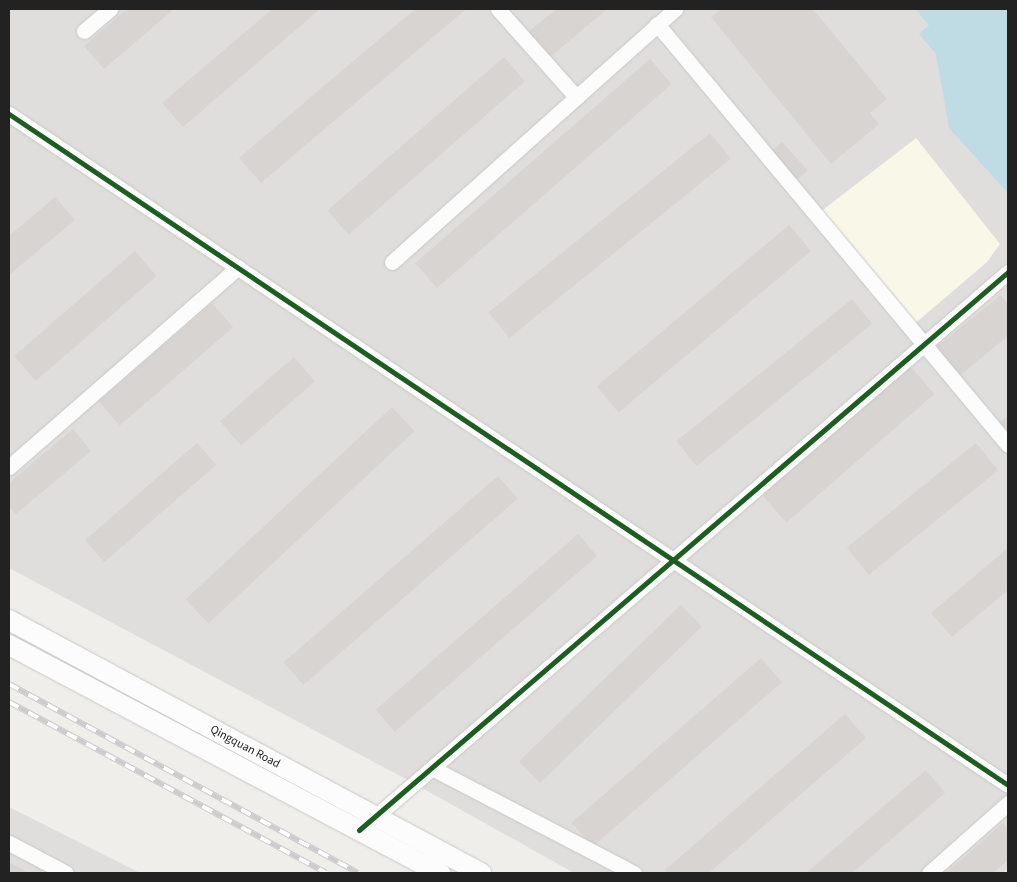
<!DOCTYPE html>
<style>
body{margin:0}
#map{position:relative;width:1017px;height:882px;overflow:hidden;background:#f0eeeb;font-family:"Source Sans 3",sans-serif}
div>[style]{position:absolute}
.residential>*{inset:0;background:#dfdedc}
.education>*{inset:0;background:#f8f7e8}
.water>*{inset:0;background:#bfdbe3}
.building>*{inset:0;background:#d7d4d2;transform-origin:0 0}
.roads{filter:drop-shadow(0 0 1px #c9c8c7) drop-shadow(0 0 1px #c9c8c7)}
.minor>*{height:15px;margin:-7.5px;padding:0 7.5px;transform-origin:7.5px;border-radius:7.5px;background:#fdfcfc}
.tertiary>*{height:20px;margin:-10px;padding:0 10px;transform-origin:10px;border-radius:10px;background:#fdfcfc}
.rail>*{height:5.5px;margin-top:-2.75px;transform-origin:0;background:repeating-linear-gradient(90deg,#fff 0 11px,#ccc 0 22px);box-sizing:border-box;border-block:1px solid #ccc}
.cycleway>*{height:5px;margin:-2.5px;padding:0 2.5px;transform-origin:2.5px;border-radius:2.5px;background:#1b5e20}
span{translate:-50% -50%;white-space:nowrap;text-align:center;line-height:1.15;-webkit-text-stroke:4px #fff;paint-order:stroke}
.street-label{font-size:12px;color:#222}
.frame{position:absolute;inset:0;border:10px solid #222;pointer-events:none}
</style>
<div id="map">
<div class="residential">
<div style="clip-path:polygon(9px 9px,1008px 9px,1008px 869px,1003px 873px,574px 873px,404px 778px,9px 568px)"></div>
<div style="clip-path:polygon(9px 807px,140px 873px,9px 873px)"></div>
</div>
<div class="education">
<div style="clip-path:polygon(916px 138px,1000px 244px,987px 262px,912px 326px,819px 213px)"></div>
</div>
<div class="water">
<div style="clip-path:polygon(915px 9px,1008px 9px,1008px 193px,949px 128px,936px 54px,919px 34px,929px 25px)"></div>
</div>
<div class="building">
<div style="clip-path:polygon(127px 9px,174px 9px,104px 69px,84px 46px)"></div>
<div style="clip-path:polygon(272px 9px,320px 9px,183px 127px,162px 103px)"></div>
<div style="clip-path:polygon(415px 9px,466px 9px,261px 183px,239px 158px)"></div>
<div style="clip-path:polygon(556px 9px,607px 9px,549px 58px,528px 32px)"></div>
<div style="clip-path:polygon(722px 9px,813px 9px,887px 99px,870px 113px,879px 124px,831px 164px,711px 17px)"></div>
<div style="left:504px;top:57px;width:32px;height:234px;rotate:49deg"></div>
<div style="left:650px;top:59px;width:33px;height:311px;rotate:49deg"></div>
<div style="left:710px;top:133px;width:33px;height:285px;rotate:51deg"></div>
<div style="left:782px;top:142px;width:38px;height:23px;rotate:48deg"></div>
<div style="clip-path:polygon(55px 197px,75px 220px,9px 275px,9px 236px)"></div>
<div style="left:789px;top:225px;width:34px;height:251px;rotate:50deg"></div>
<div style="left:135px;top:251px;width:33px;height:160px;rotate:49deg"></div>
<div style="clip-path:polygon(1001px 295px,1008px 304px,1008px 336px,952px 382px,929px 353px)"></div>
<div style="left:852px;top:299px;width:32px;height:226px;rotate:51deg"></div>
<div style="left:212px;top:303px;width:32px;height:150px;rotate:49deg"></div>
<div style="left:294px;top:357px;width:32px;height:98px;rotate:49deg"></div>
<div style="left:910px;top:366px;width:37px;height:196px;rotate:49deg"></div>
<div style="left:392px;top:407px;width:33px;height:282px;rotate:47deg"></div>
<div style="clip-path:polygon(1008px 416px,1008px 450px,991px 429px)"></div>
<div style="clip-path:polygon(73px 429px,91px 451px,16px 514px,9px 506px,9px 483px)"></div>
<div style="left:197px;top:443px;width:29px;height:148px;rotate:49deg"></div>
<div style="left:976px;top:443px;width:35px;height:166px;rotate:51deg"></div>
<div style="left:498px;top:476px;width:30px;height:284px;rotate:49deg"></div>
<div style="left:578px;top:534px;width:29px;height:268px;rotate:49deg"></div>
<div style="clip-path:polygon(1008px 548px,1008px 590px,952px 637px,931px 613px)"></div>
<div style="left:681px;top:605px;width:30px;height:225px;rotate:46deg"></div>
<div style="left:761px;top:658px;width:32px;height:251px;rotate:49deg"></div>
<div style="clip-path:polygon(845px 714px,866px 738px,709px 873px,668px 873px,665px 870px)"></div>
<div style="clip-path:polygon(926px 770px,945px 793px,852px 873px,806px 873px)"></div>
<div style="clip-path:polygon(1003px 823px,1008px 829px,1008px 860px,993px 873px,946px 873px)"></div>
<div style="clip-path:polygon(9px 862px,29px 873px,9px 873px)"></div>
</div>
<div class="roads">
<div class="minor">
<div style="left:498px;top:9px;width:118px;rotate:48.4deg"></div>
<div style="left:657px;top:24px;width:548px;rotate:50.18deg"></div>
<div style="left:84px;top:31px;width:34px;rotate:-40deg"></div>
<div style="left:9px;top:114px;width:1203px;rotate:33.89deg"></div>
<div style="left:392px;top:262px;width:380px;rotate:-41.8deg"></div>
<div style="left:9px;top:467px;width:304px;rotate:-41.1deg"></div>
<div style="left:432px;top:768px;width:228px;rotate:27.5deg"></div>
<div style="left:368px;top:823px;width:845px;rotate:-40.73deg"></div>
<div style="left:9px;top:843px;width:64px;rotate:27.8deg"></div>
<div style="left:929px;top:873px;width:106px;rotate:-41.5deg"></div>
</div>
<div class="tertiary">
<div style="left:9px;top:620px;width:536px;rotate:28.19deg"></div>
<div style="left:9px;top:645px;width:488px;rotate:27.9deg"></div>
</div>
</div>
<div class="rail">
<div style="left:9px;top:684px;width:397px;rotate:28.4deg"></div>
<div style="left:9px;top:702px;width:360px;rotate:28.3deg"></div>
</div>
<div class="cycleway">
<div style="left:9px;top:114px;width:1203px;rotate:33.89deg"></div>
<div style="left:359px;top:830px;width:856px;rotate:-40.69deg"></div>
</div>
<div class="street-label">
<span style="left:245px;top:747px;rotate:28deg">Qingquan Road</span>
</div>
<div class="frame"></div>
</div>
